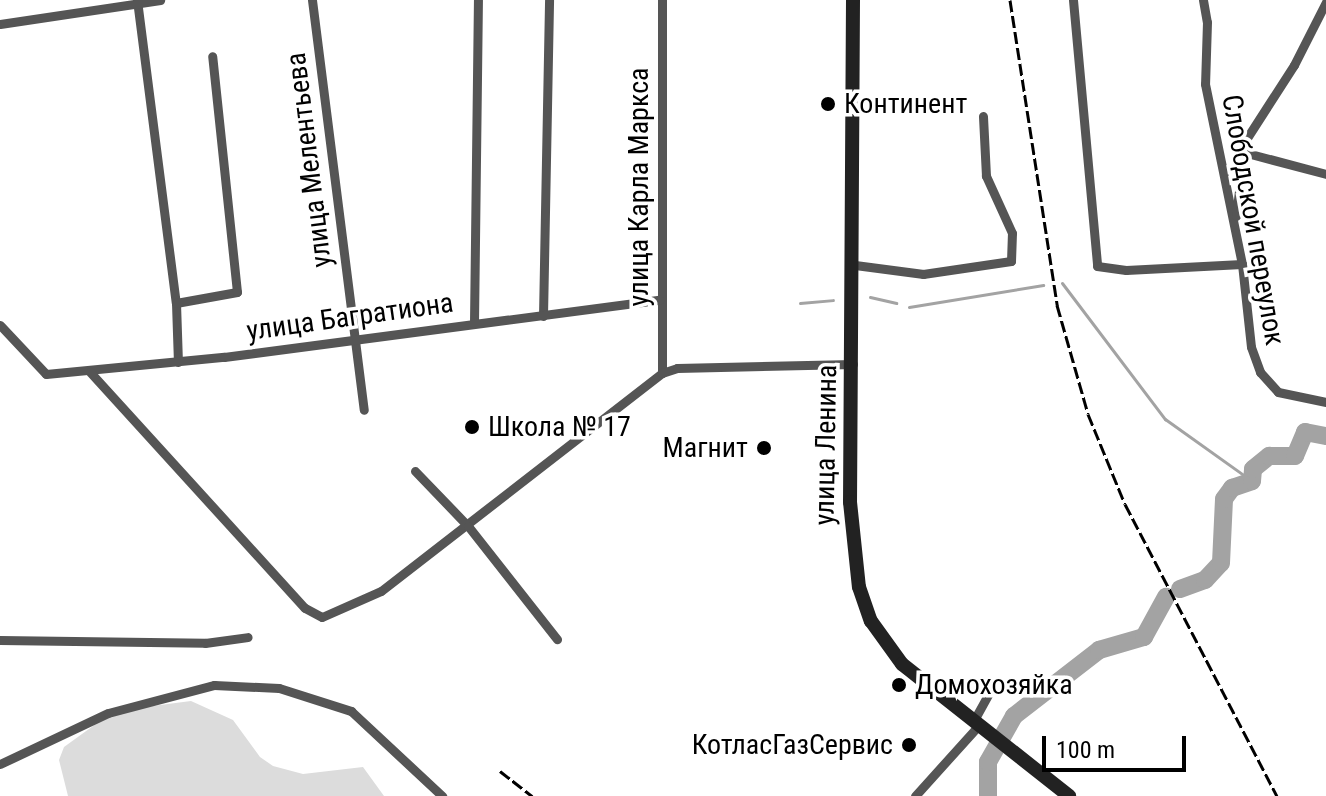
<!DOCTYPE html>
<meta charset="utf-8">
<style>
body{margin:0}
#map{position:relative;width:1326px;height:796px;overflow:hidden;background:#fff;font-family:"Roboto Condensed",sans-serif}
div>[style]{position:absolute}
.green>*{inset:0;background:#dcdcdc}
.stream>*{height:3px;margin:-1.5px;padding:0 1.5px;transform-origin:1.5px;border-radius:1.5px;background:#a3a3a3}
.river>*{height:18px;margin:-9px;padding:0 9px;transform-origin:9px;border-radius:9px;background:#a3a3a3}
.street>*{height:9px;margin:-4.5px;padding:0 4.5px;transform-origin:4.5px;border-radius:4.5px;background:#555}
.secondary>*{height:14px;margin:-7px;padding:0 7px;transform-origin:7px;border-radius:7px;background:#222}
.rail>*{height:3px;margin-top:-1.5px;transform-origin:0;background:repeating-linear-gradient(90deg,#000 0 12px,transparent 0 16px)}
.dots>*{width:22px;height:22px;translate:-50% -50%;box-sizing:border-box;border:4px solid #fff;border-radius:50%}
span{translate:-50% -50%;white-space:nowrap;text-align:center;line-height:1.15;-webkit-text-stroke:7px #fff;paint-order:stroke}
.poi-label{font-size:28px;color:#000}
.left{translate:0 -50%;text-align:left}
.right{translate:-100% -50%;text-align:right}
.street-label{font-size:28px;color:#000}
.scale{position:absolute;left:1042px;top:736px;width:144px;height:36px;box-sizing:border-box;border:4px solid #000;border-top:0;padding-left:10px;font-size:24px;line-height:28px;white-space:nowrap;color:#000;-webkit-text-stroke:6px #fff;paint-order:stroke}
</style>
<div id="map">
<div class="green">
<div style="clip-path:polygon(191px 701px,233px 720px,260px 757px,273px 766px,303px 774px,363px 767px,384px 796px,68px 796px,59px 760px,64px 747px,100px 721px,129px 709px)"></div>
</div>
<div class="stream">
<div style="left:1062px;top:283px;width:171px;rotate:52.9deg"></div>
<div style="left:1165px;top:419px;width:107px;rotate:35.5deg"></div>
<div style="left:870px;top:297px;width:27px;rotate:13deg"></div>
<div style="left:800px;top:303px;width:33px;rotate:-5deg"></div>
<div style="left:909px;top:307px;width:136px;rotate:-9.3deg"></div>
</div>
<div class="river">
<div style="left:1180px;top:589px;width:27px;rotate:-20deg"></div>
<div style="left:1205px;top:580px;width:23px;rotate:-47deg"></div>
<div style="left:1221px;top:563px;width:64px;rotate:-87.3deg"></div>
<div style="left:1224px;top:499px;width:14px;rotate:-54deg"></div>
<div style="left:1232px;top:488px;width:21px;rotate:-19deg"></div>
<div style="left:1252px;top:481px;width:12px;rotate:-85deg"></div>
<div style="left:1253px;top:469px;width:21px;rotate:-39deg"></div>
<div style="left:1269px;top:456px;width:26px"></div>
<div style="left:1295px;top:456px;width:26px;rotate:-67deg"></div>
<div style="left:1305px;top:432px;width:21px;rotate:11deg"></div>
<div style="left:988px;top:796px;width:34px;rotate:-90deg"></div>
<div style="left:988px;top:762px;width:53px;rotate:-60.5deg"></div>
<div style="left:1014px;top:716px;width:108px;rotate:-37.8deg"></div>
<div style="left:1099px;top:650px;width:47px;rotate:-16.1deg"></div>
<div style="left:1144px;top:637px;width:46px;rotate:-61.2deg"></div>
</div>
<div class="street">
<div style="left:137px;top:0;width:305px;rotate:82.7deg"></div>
<div style="left:176px;top:303px;width:59px;rotate:88.1deg"></div>
<div style="left:312px;top:0;width:413px;rotate:82.8deg"></div>
<div style="left:662px;top:0;width:373px;rotate:90deg"></div>
<div style="left:1073px;top:0;width:267px;rotate:84.8deg"></div>
<div style="left:1097px;top:266px;width:29px;rotate:8deg"></div>
<div style="left:1126px;top:270px;width:116px;rotate:-3deg"></div>
<div style="left:1203px;top:0;width:22px;rotate:80deg"></div>
<div style="left:1207px;top:22px;width:62px;rotate:91.8deg"></div>
<div style="left:1205px;top:84px;width:184px;rotate:78.4deg"></div>
<div style="left:1242px;top:264px;width:83px;rotate:83.8deg"></div>
<div style="left:1251px;top:347px;width:27px;rotate:70deg"></div>
<div style="left:1260px;top:372px;width:27px;rotate:48deg"></div>
<div style="left:1278px;top:392px;width:49px;rotate:11.8deg"></div>
<div style="left:0;top:24px;width:162px;rotate:-8.5deg"></div>
<div style="left:1243px;top:152px;width:86px;rotate:14.8deg"></div>
<div style="left:1236px;top:216px;width:76px;rotate:-83.2deg"></div>
<div style="left:1245px;top:141px;width:90px;rotate:-57.2deg"></div>
<div style="left:1294px;top:65px;width:71px;rotate:-63.1deg"></div>
<div style="left:855px;top:265px;width:69px;rotate:7.5deg"></div>
<div style="left:923px;top:274px;width:89px;rotate:-8.4deg"></div>
<div style="left:1011px;top:261px;width:28px;rotate:-88deg"></div>
<div style="left:1012px;top:233px;width:63px;rotate:-114.5deg"></div>
<div style="left:986px;top:176px;width:60px;rotate:-92.9deg"></div>
<div style="left:176px;top:303px;width:62px;rotate:-10.2deg"></div>
<div style="left:237px;top:292px;width:237px;rotate:-96deg"></div>
<div style="left:543px;top:316px;width:316px;rotate:-88.9deg"></div>
<div style="left:474px;top:323px;width:323px;rotate:-89.3deg"></div>
<div style="left:0;top:325px;width:67px;rotate:46.8deg"></div>
<div style="left:46px;top:374px;width:179px;rotate:-5.5deg"></div>
<div style="left:224px;top:357px;width:439px;rotate:-7.5deg"></div>
<div style="left:90px;top:372px;width:319px;rotate:47.7deg"></div>
<div style="left:305px;top:608px;width:19px;rotate:28deg"></div>
<div style="left:322px;top:617px;width:64px;rotate:-23.8deg"></div>
<div style="left:381px;top:591px;width:356px;rotate:-37.8deg"></div>
<div style="left:662px;top:373px;width:16px;rotate:-18deg"></div>
<div style="left:677px;top:368px;width:176px;rotate:-1.3deg"></div>
<div style="left:415px;top:471px;width:76px;rotate:46.1deg"></div>
<div style="left:468px;top:526px;width:144px;rotate:51.8deg"></div>
<div style="left:0;top:640px;width:205px;rotate:0.8deg"></div>
<div style="left:205px;top:643px;width:43px;rotate:-7.9deg"></div>
<div style="left:973px;top:722px;width:43px;rotate:-61.1deg"></div>
<div style="left:0;top:764px;width:119px;rotate:-25.3deg"></div>
<div style="left:108px;top:713px;width:110px;rotate:-14.8deg"></div>
<div style="left:214px;top:685px;width:65px;rotate:2.6deg"></div>
<div style="left:279px;top:688px;width:76px;rotate:17.7deg"></div>
<div style="left:351px;top:711px;width:125px;rotate:43deg"></div>
<div style="left:915px;top:796px;width:94px;rotate:-48deg"></div>
</div>
<div class="secondary">
<div style="left:853px;top:0;width:502px;rotate:90.34deg"></div>
<div style="left:850px;top:502px;width:85px;rotate:84deg"></div>
<div style="left:859px;top:587px;width:36px;rotate:71deg"></div>
<div style="left:871px;top:621px;width:53px;rotate:54.2deg"></div>
<div style="left:902px;top:664px;width:213px;rotate:38.3deg"></div>
</div>
<div class="rail">
<div style="left:1010px;top:0;width:309px;rotate:81.2deg"></div>
<div style="left:1057px;top:305px;width:113px;rotate:74.1deg"></div>
<div style="left:1088px;top:414px;width:97px;rotate:67.7deg"></div>
<div style="left:1125px;top:504px;width:329px;rotate:62.5deg"></div>
<div style="left:500px;top:771px;width:41px;rotate:38deg"></div>
</div>
<div class="dots">
<div style="left:828px;top:104px;background:#000"></div>
<div style="left:472px;top:427px;background:#000"></div>
<div style="left:764px;top:448px;background:#000"></div>
<div style="left:899px;top:685px;background:#000"></div>
<div style="left:909px;top:745px;background:#000"></div>
</div>
<div class="poi-label">
<span class="left" style="left:844px;top:104px">Континент</span>
<span class="left" style="left:488px;top:427px">Школа № 17</span>
<span class="right" style="left:748px;top:448px">Магнит</span>
<span class="left" style="left:915px;top:685px">Домохозяйка</span>
<span class="right" style="left:893px;top:745px">КотласГазСервис</span>
</div>
<div class="street-label">
<span style="left:309px;top:160px;rotate:-97deg">улица Мелентьева</span>
<span style="left:639px;top:187px;rotate:-90deg">улица Карла Маркса</span>
<span style="left:1253px;top:220px;rotate:80deg">Слободской переулок</span>
<span style="left:350px;top:317px;rotate:-8deg">улица Багратиона</span>
<span style="left:826px;top:445px;rotate:-89deg">улица Ленина</span>
</div>
<div class="scale">100 m</div>
</div>
